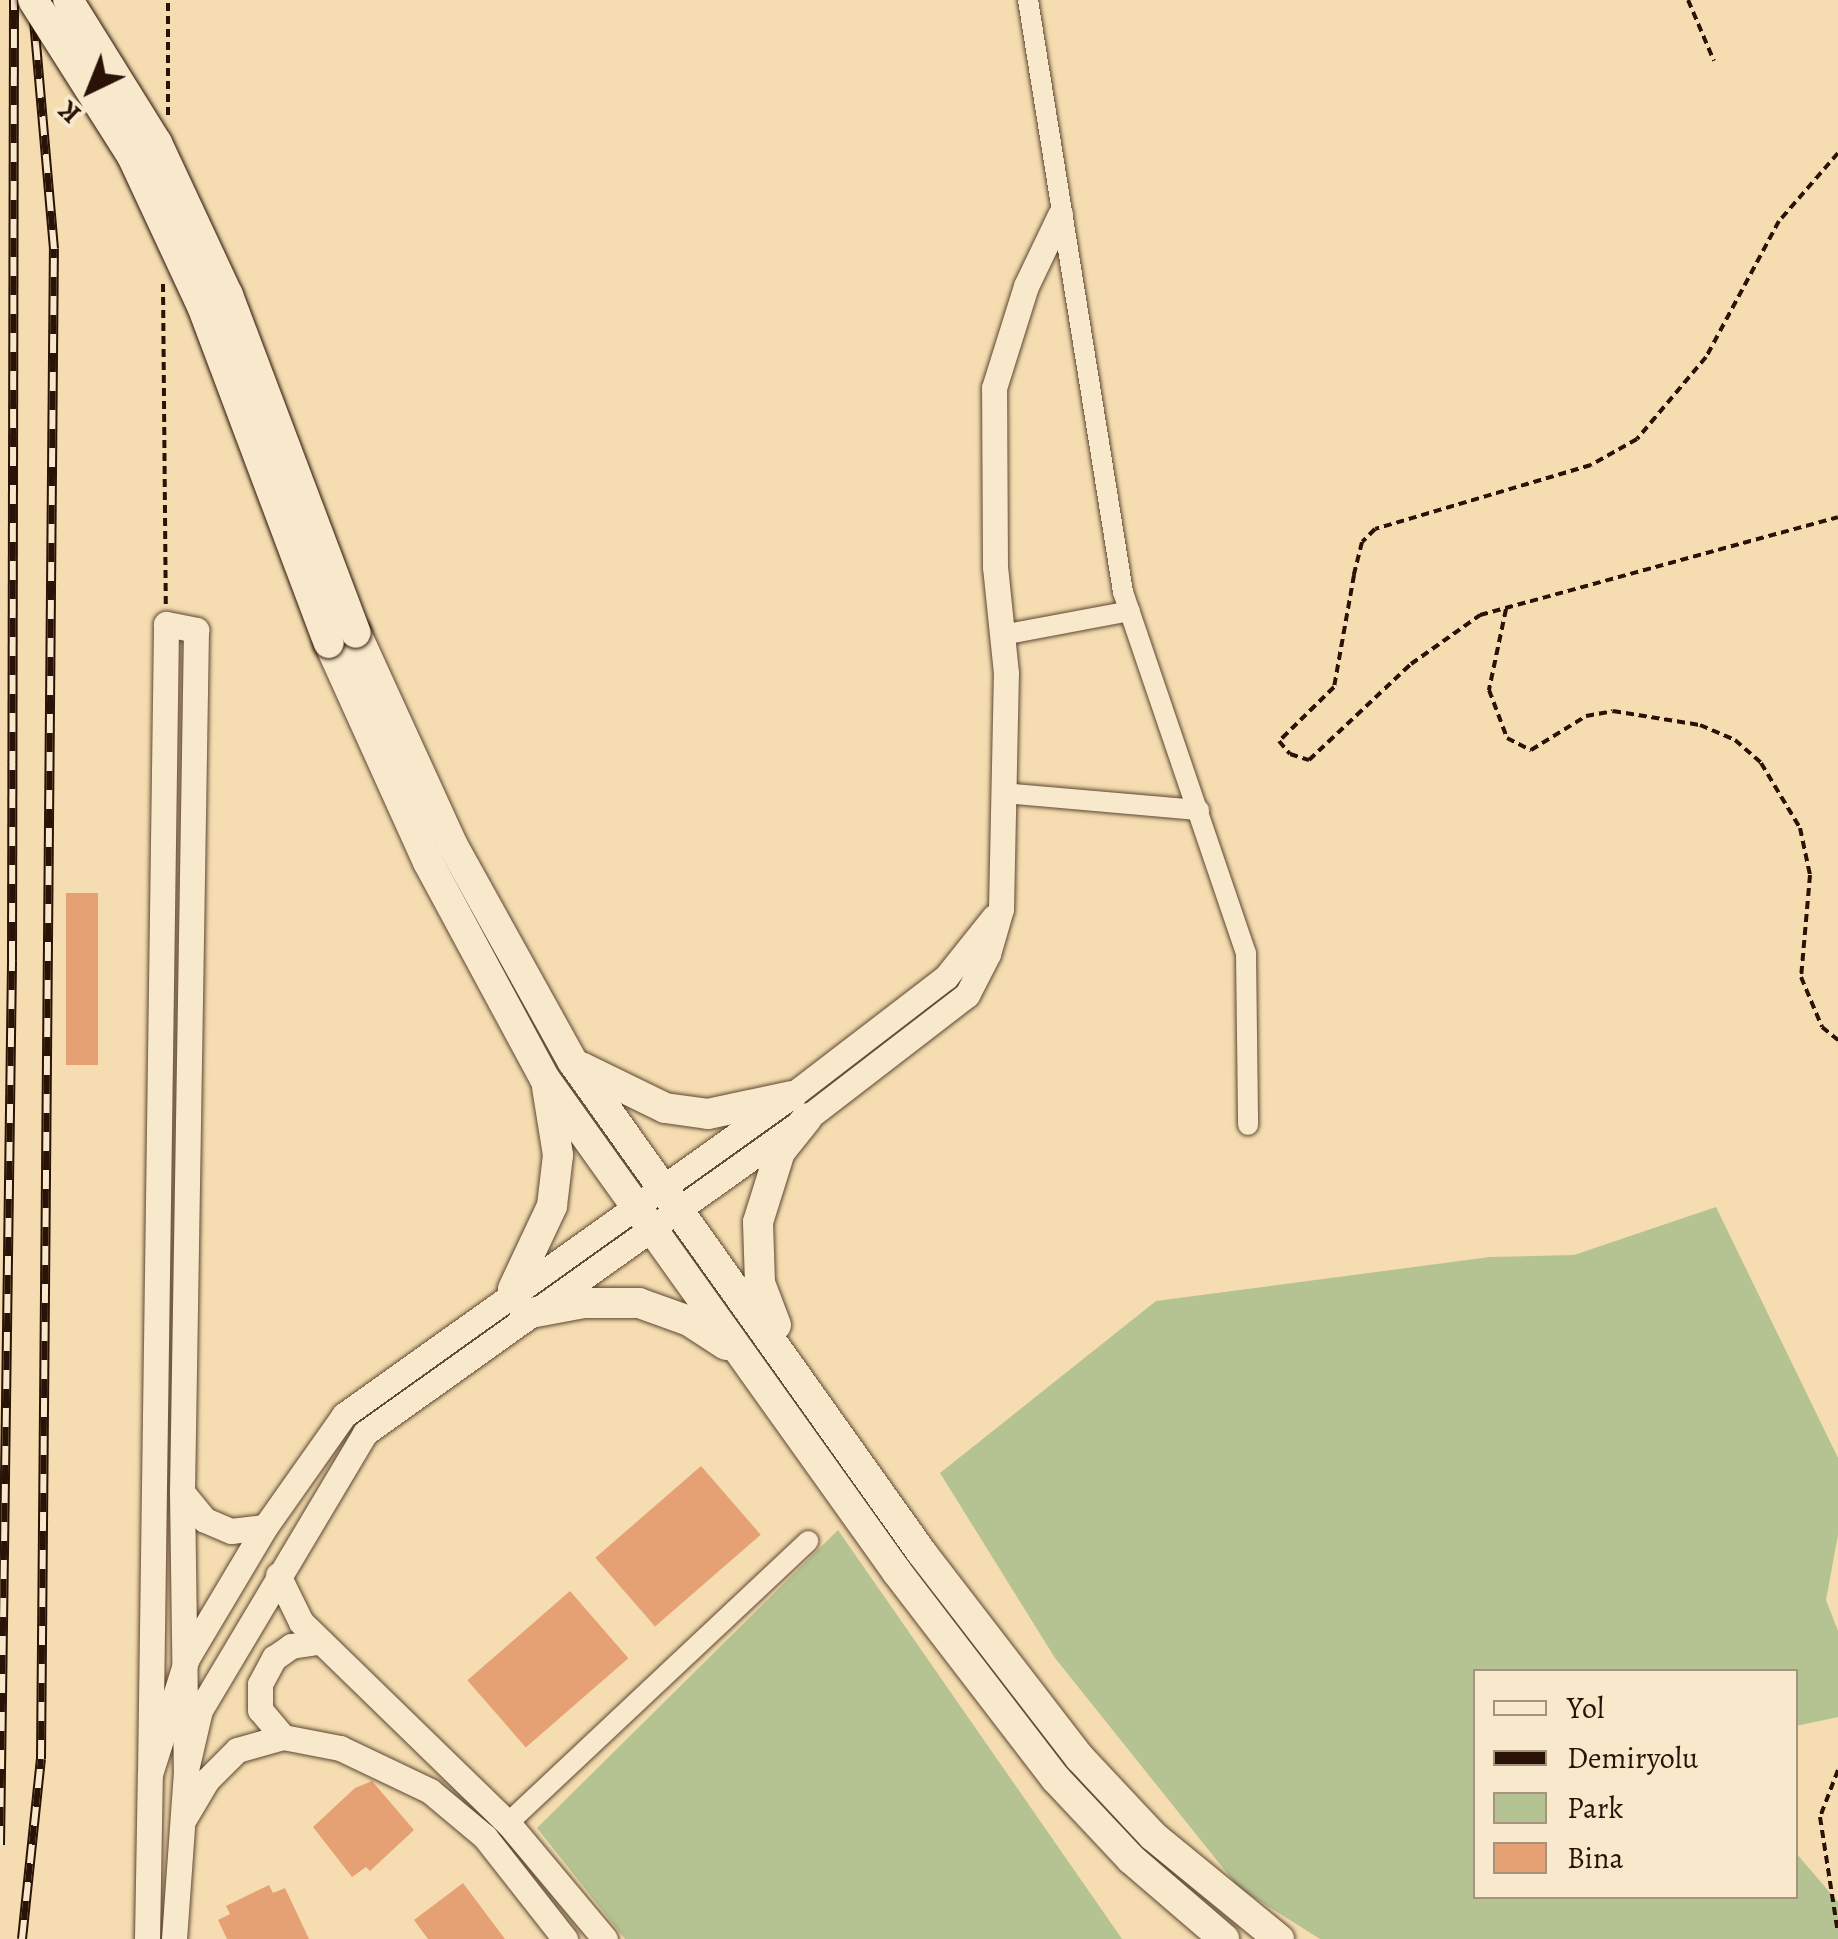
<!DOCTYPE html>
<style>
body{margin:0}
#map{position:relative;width:1838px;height:1939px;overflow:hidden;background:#f5ddb1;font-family:Alegreya,serif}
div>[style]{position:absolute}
.green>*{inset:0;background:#b5c291}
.building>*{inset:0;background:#e5a173;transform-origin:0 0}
.path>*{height:4px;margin-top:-2px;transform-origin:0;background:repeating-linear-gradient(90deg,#2a1306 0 8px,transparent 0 13px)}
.roads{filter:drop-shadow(0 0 2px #5d4631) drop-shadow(0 0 2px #5d4631)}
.minor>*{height:20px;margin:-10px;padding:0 10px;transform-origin:10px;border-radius:10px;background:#f8e9cc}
.tertiary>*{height:25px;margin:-12.5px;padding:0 12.5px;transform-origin:12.5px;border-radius:12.5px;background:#f8e9cc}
.secondary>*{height:30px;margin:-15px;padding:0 15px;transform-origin:15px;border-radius:15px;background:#f8e9cc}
.rail>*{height:10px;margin-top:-5px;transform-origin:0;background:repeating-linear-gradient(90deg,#f8e9cc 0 19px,#2a1306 0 38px);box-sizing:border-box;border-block:2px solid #2a1306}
.bridges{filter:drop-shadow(0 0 2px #2a1306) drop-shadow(0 0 2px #2a1306)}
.secondary-bridge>*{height:30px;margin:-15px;padding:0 15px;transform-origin:15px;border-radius:15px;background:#f8e9cc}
span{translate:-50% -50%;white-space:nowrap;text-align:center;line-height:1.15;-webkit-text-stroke:8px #f8e9cc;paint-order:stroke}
.legend{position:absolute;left:1473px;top:1669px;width:325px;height:230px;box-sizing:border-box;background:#f8e9cc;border:2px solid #a6937d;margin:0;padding:12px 18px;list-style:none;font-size:30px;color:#2a1306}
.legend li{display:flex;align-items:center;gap:20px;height:50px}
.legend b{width:50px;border:2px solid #a6937d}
.north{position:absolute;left:40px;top:40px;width:100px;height:100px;-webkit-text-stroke:8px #f8e9cc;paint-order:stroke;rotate:223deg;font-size:28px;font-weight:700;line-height:40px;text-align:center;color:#2a1306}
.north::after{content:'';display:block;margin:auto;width:35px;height:45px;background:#2a1306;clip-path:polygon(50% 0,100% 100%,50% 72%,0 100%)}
</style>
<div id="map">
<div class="green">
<div style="clip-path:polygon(1716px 1207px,1838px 1458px,1838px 1535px,1826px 1600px,1838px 1631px,1838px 1717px,1796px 1726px,1796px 1672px,1476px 1672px,1476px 1896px,1796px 1896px,1796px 1853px,1838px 1902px,1838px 1939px,1320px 1939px,1239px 1888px,1055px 1658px,940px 1473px,1156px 1301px,1490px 1257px,1574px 1255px)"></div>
<div style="clip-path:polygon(838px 1530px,1122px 1939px,625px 1939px,537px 1828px)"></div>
</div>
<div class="building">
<div style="left:66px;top:893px;width:32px;height:172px"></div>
<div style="left:701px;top:1466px;width:91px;height:140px;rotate:49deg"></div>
<div style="left:570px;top:1591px;width:89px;height:136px;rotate:49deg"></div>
<div style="clip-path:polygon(372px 1781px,414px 1830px,370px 1871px,366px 1867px,352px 1877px,313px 1827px,355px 1788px)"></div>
<div style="clip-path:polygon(463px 1883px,505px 1939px,428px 1939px,414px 1920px)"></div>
<div style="clip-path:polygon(269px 1885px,273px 1893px,285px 1888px,309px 1939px,227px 1939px,218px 1920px,230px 1914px,226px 1906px)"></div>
</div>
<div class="path">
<div style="left:1688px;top:0;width:66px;rotate:66.9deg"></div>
<div style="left:168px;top:115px;width:115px;rotate:-90deg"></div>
<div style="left:1838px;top:153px;width:90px;rotate:130.9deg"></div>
<div style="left:1779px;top:221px;width:154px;rotate:118.2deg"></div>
<div style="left:1706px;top:357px;width:107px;rotate:130.1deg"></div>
<div style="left:1637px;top:439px;width:53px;rotate:150.5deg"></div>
<div style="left:1591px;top:465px;width:225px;rotate:163.5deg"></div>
<div style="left:1375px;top:529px;width:18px;rotate:135deg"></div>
<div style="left:1362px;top:542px;width:34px;rotate:104deg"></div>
<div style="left:1354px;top:575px;width:114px;rotate:100.1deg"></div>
<div style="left:1334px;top:687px;width:77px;rotate:135.5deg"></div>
<div style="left:1279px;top:741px;width:17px;rotate:50deg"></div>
<div style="left:1290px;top:754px;width:20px;rotate:18deg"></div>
<div style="left:1309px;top:760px;width:140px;rotate:-43.3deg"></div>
<div style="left:1411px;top:664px;width:85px;rotate:-35.4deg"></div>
<div style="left:1480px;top:615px;width:371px;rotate:-15.3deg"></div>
<div style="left:163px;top:284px;width:321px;rotate:89.5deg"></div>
<div style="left:1506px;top:609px;width:83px;rotate:101.9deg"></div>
<div style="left:1489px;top:690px;width:51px;rotate:69.4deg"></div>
<div style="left:1507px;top:738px;width:27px;rotate:27deg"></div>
<div style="left:1531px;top:750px;width:65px;rotate:-31.7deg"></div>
<div style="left:1586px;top:716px;width:27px;rotate:-10deg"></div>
<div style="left:1613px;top:711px;width:88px;rotate:9.1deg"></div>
<div style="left:1700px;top:725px;width:38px;rotate:23deg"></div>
<div style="left:1735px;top:740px;width:35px;rotate:41deg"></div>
<div style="left:1761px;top:763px;width:76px;rotate:59deg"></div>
<div style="left:1800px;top:828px;width:48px;rotate:78deg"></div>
<div style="left:1810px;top:875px;width:102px;rotate:95deg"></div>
<div style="left:1801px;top:977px;width:54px;rotate:67.2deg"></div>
<div style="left:1822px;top:1027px;width:21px;rotate:39deg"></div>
<div style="left:1838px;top:1770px;width:50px;rotate:111deg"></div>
<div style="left:1820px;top:1817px;width:117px;rotate:81.2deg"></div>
</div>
<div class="roads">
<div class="minor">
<div style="left:1028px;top:0;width:600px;rotate:80.88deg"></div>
<div style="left:1123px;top:592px;width:381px;rotate:71.2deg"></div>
<div style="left:1246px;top:953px;width:172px;rotate:89.3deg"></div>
<div style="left:1002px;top:635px;width:130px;rotate:-10.6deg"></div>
<div style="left:1003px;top:793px;width:197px;rotate:5deg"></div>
<div style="left:508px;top:1823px;width:412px;rotate:-43.2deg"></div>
</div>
<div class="tertiary">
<div style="left:182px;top:1492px;width:36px;rotate:51deg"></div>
<div style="left:205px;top:1520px;width:28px;rotate:23deg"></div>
<div style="left:231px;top:1531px;width:34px;rotate:-7deg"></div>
<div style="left:278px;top:1575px;width:52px;rotate:63.9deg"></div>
<div style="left:301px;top:1622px;width:289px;rotate:44.2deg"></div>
<div style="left:508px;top:1823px;width:151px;rotate:50.1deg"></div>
<div style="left:283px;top:1737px;width:35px;rotate:-130deg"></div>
<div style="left:260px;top:1710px;width:26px;rotate:-90deg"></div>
<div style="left:260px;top:1684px;width:30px;rotate:-62deg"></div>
<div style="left:274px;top:1658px;width:21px;rotate:-35deg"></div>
<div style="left:291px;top:1646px;width:30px;rotate:-9deg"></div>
<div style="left:150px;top:1774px;width:1150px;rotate:-89.2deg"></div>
<div style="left:166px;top:624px;width:31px;rotate:11deg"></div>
<div style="left:196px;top:630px;width:862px;rotate:90.93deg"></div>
<div style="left:182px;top:1492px;width:278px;rotate:89.2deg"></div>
<div style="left:185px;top:1817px;width:43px;rotate:-59.3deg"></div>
<div style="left:207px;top:1780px;width:42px;rotate:-45deg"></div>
<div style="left:237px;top:1750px;width:48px;rotate:-15.8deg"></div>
<div style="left:283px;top:1737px;width:58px;rotate:10.9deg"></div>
<div style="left:340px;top:1748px;width:100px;rotate:25.5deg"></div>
<div style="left:430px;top:1791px;width:72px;rotate:39.9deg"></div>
<div style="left:485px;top:1837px;width:130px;rotate:51.9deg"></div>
<div style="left:147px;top:1939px;width:165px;rotate:-89deg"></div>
<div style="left:150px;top:1774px;width:122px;rotate:-72.3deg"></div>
<div style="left:187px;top:1658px;width:152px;rotate:-59.2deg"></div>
<div style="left:265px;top:1527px;width:137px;rotate:-54.8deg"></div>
<div style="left:344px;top:1415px;width:549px;rotate:-35.51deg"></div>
<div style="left:791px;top:1096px;width:195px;rotate:-37.5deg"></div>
<div style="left:946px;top:977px;width:77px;rotate:-51.3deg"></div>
<div style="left:174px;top:1939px;width:169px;rotate:-85.9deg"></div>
<div style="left:186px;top:1770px;width:62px;rotate:-76.9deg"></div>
<div style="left:200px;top:1710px;width:322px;rotate:-59.2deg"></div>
<div style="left:365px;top:1433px;width:543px;rotate:-35.48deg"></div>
<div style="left:807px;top:1118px;width:202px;rotate:-37.6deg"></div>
<div style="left:967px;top:995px;width:46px;rotate:-62.9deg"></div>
<div style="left:988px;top:954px;width:47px;rotate:-73.9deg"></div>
<div style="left:1001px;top:909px;width:236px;rotate:-88.8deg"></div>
<div style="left:1006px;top:673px;width:107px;rotate:-95.9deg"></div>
<div style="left:995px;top:567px;width:179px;rotate:-90.3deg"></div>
<div style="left:994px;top:388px;width:107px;rotate:-72.6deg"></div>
<div style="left:1026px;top:286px;width:79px;rotate:-64.4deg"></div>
</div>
<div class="secondary">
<div style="left:356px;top:633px;width:232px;rotate:65.5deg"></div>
<div style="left:452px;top:844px;width:249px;rotate:61deg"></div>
<div style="left:573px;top:1062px;width:602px;rotate:54.6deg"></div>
<div style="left:922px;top:1553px;width:259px;rotate:52.4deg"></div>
<div style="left:1080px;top:1758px;width:107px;rotate:46.9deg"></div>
<div style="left:1153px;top:1836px;width:163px;rotate:39.3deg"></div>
<div style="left:329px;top:643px;width:240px;rotate:65.7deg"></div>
<div style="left:428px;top:862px;width:247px;rotate:61.7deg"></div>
<div style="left:545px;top:1079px;width:606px;rotate:54.47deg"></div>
<div style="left:897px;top:1572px;width:261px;rotate:52.5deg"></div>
<div style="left:1056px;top:1779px;width:110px;rotate:46.8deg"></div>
<div style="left:1131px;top:1859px;width:123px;rotate:40.7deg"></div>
<div style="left:581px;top:1067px;width:93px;rotate:26deg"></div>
<div style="left:665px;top:1108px;width:43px;rotate:7.9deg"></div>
<div style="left:708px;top:1114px;width:85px;rotate:-12.2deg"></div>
<div style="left:513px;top:1289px;width:92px;rotate:-64.8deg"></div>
<div style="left:552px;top:1206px;width:51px;rotate:-83.3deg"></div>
<div style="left:558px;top:1155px;width:69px;rotate:-99.2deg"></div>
<div style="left:525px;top:1314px;width:60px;rotate:-10.6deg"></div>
<div style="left:584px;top:1303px;width:55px"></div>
<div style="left:639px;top:1303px;width:53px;rotate:19.8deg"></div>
<div style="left:689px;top:1321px;width:44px;rotate:33deg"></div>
<div style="left:776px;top:1325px;width:45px;rotate:-110.9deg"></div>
<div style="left:760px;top:1283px;width:61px;rotate:-91.9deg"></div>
<div style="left:758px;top:1222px;width:73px;rotate:-72.6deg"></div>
<div style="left:780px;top:1152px;width:43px;rotate:-51.5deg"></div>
</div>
</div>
<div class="rail">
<div style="left:0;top:1845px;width:885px;rotate:-89.22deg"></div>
<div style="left:12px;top:960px;width:960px;rotate:-89.88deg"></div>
<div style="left:22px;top:1939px;width:181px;rotate:-84deg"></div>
<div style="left:41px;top:1759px;width:1510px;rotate:-89.51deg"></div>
<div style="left:54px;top:249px;width:250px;rotate:-95deg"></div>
</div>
<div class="bridges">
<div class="secondary-bridge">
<div style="left:33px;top:0;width:185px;rotate:57.6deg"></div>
<div style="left:132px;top:156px;width:166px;rotate:65deg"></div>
<div style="left:202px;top:306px;width:360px;rotate:69.4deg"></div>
<div style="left:68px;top:0;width:168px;rotate:58.1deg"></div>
<div style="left:157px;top:143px;width:168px;rotate:65deg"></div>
<div style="left:228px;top:295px;width:361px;rotate:69.3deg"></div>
</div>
</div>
<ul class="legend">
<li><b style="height:12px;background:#f8e9cc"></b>Yol</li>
<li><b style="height:12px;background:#2a1306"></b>Demiryolu</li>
<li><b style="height:28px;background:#b5c291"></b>Park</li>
<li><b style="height:28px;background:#e5a173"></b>Bina</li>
</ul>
<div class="north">K</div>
</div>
